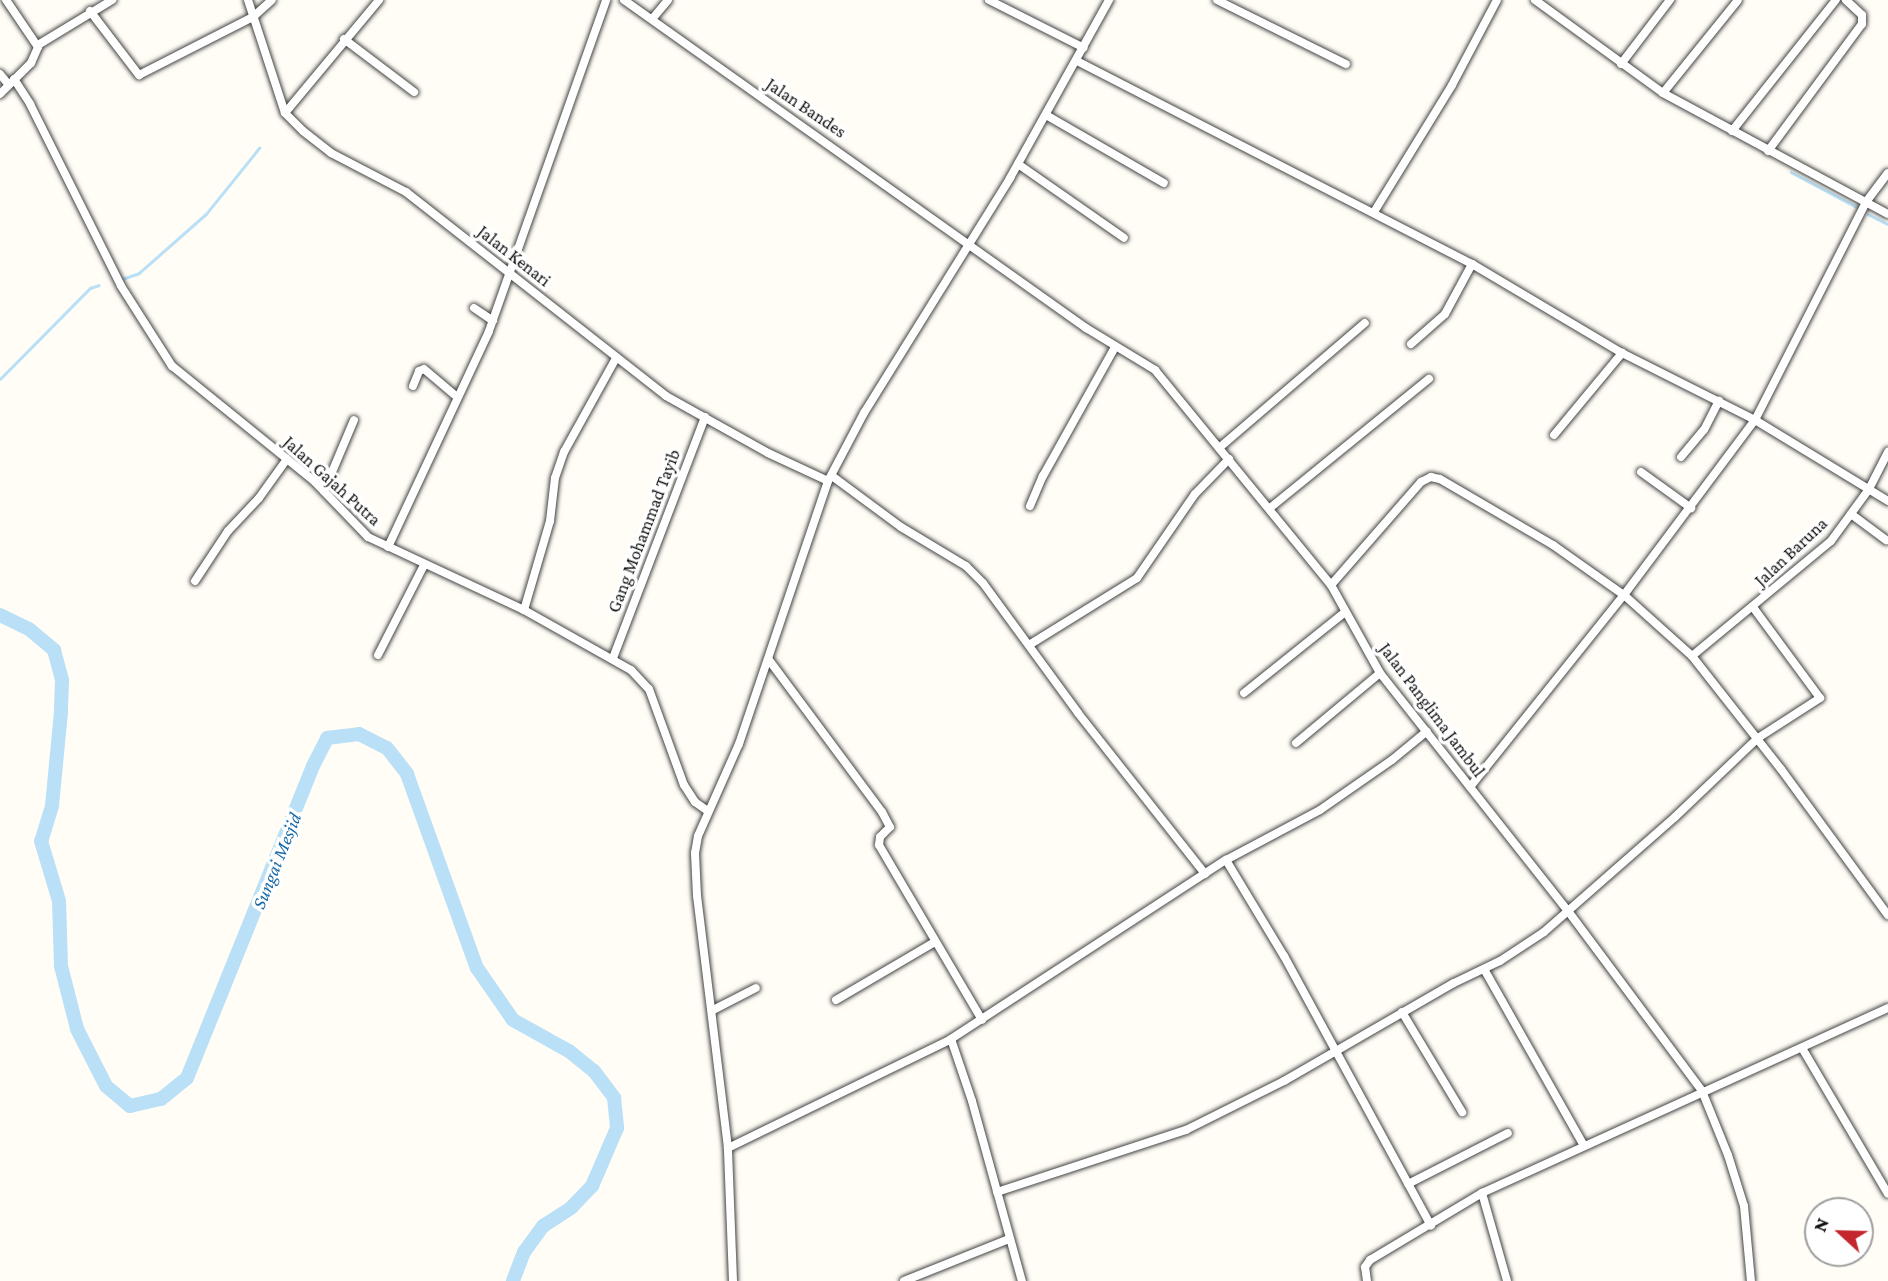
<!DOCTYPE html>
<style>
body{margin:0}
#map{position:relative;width:1888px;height:1281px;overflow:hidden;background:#fffdf5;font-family:"Crimson Pro",serif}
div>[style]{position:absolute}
.stream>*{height:2.5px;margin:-1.25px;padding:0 1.25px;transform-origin:1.25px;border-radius:1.25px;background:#b9e0f7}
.river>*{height:14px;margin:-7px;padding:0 7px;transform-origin:7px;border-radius:7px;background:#b9e0f7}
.roads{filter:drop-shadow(0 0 2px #444) drop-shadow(0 0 2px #444)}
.minor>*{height:8px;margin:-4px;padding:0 4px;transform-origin:4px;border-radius:4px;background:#fff}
span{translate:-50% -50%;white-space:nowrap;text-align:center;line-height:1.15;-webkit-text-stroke:7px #fff;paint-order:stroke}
.street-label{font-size:18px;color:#111}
.water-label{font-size:19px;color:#1768a6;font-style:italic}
.north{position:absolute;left:1804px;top:1197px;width:70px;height:70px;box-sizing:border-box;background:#fff;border:2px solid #a0a0a0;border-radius:50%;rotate:292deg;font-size:19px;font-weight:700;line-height:28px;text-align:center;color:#111}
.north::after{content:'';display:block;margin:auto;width:24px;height:32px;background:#c4262e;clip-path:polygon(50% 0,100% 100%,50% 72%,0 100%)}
</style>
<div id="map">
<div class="stream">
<div style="left:1791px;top:172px;width:75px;rotate:27.9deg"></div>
<div style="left:1868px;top:214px;width:22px;rotate:27deg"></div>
<div style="left:122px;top:279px;width:18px;rotate:-19deg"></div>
<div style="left:139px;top:273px;width:89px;rotate:-41.4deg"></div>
<div style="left:206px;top:214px;width:85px;rotate:-51.2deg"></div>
<div style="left:0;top:379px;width:128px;rotate:-45.3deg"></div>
<div style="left:90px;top:288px;width:9px;rotate:-18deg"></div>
</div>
<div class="river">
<div style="left:0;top:615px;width:32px;rotate:26deg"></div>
<div style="left:29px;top:629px;width:33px;rotate:40deg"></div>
<div style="left:54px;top:650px;width:31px;rotate:75deg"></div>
<div style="left:62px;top:680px;width:32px;rotate:92deg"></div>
<div style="left:61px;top:712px;width:94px;rotate:95.5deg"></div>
<div style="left:52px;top:806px;width:37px;rotate:107deg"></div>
<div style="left:41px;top:841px;width:63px;rotate:73.3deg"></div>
<div style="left:59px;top:901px;width:65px;rotate:88.2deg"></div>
<div style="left:61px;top:966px;width:65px;rotate:75.7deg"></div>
<div style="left:77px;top:1029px;width:64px;rotate:63deg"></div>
<div style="left:106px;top:1086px;width:31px;rotate:40deg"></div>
<div style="left:130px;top:1106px;width:32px;rotate:-13deg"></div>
<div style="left:161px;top:1099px;width:33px;rotate:-39deg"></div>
<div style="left:187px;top:1078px;width:336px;rotate:-68deg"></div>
<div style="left:313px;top:766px;width:31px;rotate:-63deg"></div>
<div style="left:327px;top:738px;width:32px;rotate:-7deg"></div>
<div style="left:359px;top:734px;width:31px;rotate:27deg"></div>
<div style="left:387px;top:748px;width:33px;rotate:52deg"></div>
<div style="left:407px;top:774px;width:206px;rotate:70.2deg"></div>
<div style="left:477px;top:968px;width:63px;rotate:55.3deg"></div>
<div style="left:513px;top:1020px;width:64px;rotate:29deg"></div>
<div style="left:569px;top:1051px;width:32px;rotate:39deg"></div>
<div style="left:594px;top:1071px;width:34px;rotate:53deg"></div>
<div style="left:614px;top:1098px;width:30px;rotate:84deg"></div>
<div style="left:617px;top:1128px;width:63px;rotate:113.3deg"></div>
<div style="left:592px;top:1186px;width:30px;rotate:134deg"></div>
<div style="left:571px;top:1208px;width:33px;rotate:147deg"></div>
<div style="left:543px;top:1226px;width:32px;rotate:126deg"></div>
<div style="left:524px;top:1252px;width:31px;rotate:111deg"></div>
</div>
<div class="roads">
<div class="minor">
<div style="left:248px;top:0;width:119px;rotate:71.9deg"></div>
<div style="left:285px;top:113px;width:25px;rotate:45deg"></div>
<div style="left:303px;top:131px;width:36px;rotate:38deg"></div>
<div style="left:331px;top:153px;width:85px;rotate:27.5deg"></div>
<div style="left:406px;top:192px;width:330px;rotate:38.1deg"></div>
<div style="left:666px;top:396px;width:117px;rotate:29.2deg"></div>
<div style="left:768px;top:453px;width:66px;rotate:25deg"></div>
<div style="left:624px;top:0;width:567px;rotate:35.37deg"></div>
<div style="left:1086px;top:328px;width:81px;rotate:31.3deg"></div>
<div style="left:1155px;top:370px;width:278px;rotate:50.7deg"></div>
<div style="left:1331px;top:585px;width:101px;rotate:60.9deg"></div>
<div style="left:1380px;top:673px;width:303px;rotate:51.7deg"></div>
<div style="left:1568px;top:911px;width:224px;rotate:53.3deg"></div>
<div style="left:1702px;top:1091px;width:69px;rotate:67.9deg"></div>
<div style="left:1728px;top:1155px;width:53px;rotate:72.6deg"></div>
<div style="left:1744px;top:1206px;width:75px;rotate:84.7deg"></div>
<div style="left:989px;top:0;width:106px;rotate:26.8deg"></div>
<div style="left:1217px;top:0;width:144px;rotate:26.4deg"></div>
<div style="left:1535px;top:0;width:158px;rotate:36deg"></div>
<div style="left:1663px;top:93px;width:255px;rotate:28.3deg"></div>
<div style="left:90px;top:11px;width:81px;rotate:52.6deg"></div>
<div style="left:139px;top:75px;width:128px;rotate:-27deg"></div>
<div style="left:253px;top:17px;width:25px;rotate:-42deg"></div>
<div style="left:653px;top:18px;width:23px;rotate:-50deg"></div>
<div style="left:344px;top:39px;width:88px;rotate:37.1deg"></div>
<div style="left:38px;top:45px;width:87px;rotate:-31.3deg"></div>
<div style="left:1077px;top:61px;width:444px;rotate:27.2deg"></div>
<div style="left:1472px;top:264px;width:174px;rotate:30.7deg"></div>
<div style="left:1622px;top:353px;width:149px;rotate:26.7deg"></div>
<div style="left:1755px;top:420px;width:156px;rotate:31.3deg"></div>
<div style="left:1621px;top:64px;width:81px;rotate:-52.6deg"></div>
<div style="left:0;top:74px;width:14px;rotate:51deg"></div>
<div style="left:14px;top:79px;width:30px;rotate:57deg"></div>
<div style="left:30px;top:104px;width:203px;rotate:63.4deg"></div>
<div style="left:121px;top:286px;width:95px;rotate:57.5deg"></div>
<div style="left:172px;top:366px;width:183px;rotate:39deg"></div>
<div style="left:314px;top:481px;width:78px;rotate:46deg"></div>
<div style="left:368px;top:537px;width:172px;rotate:25.1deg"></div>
<div style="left:524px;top:610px;width:123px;rotate:29.3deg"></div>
<div style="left:631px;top:670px;width:26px;rotate:47deg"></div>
<div style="left:649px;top:689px;width:102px;rotate:70deg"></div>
<div style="left:684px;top:785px;width:20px;rotate:57deg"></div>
<div style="left:695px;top:802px;width:16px;rotate:35deg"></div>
<div style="left:1663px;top:93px;width:119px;rotate:-51.1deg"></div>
<div style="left:0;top:94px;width:44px;rotate:-45deg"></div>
<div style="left:31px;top:63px;width:17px;rotate:-66deg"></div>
<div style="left:38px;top:47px;width:57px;rotate:-124.2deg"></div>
<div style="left:285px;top:113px;width:147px;rotate:-50.2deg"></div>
<div style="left:1046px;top:115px;width:136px;rotate:30deg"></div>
<div style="left:1732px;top:131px;width:167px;rotate:-51.6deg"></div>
<div style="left:1768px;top:151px;width:158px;rotate:-53.5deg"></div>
<div style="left:1862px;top:24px;width:9px;rotate:-90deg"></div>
<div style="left:1862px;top:15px;width:22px;rotate:-137deg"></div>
<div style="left:1018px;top:164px;width:129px;rotate:34.9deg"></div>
<div style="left:1374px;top:212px;width:149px;rotate:-58.4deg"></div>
<div style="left:1452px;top:85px;width:96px;rotate:-62.1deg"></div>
<div style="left:474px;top:308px;width:23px;rotate:34deg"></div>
<div style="left:1411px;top:344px;width:45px;rotate:-41.4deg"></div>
<div style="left:1445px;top:314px;width:57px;rotate:-61.6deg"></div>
<div style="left:413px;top:386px;width:16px;rotate:-68deg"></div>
<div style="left:419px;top:371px;width:5px;rotate:-22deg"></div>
<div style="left:424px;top:369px;width:43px;rotate:40.3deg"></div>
<div style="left:1554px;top:435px;width:107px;rotate:-50.3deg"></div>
<div style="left:1219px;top:448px;width:192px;rotate:-40.6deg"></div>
<div style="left:1681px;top:457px;width:35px;rotate:-50deg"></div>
<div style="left:1704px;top:430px;width:33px;rotate:-63deg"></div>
<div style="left:1641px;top:472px;width:62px;rotate:35.8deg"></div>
<div style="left:832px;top:476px;width:86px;rotate:36.5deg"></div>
<div style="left:901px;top:527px;width:76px;rotate:31deg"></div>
<div style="left:966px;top:566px;width:24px;rotate:45deg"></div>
<div style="left:983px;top:583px;width:161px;rotate:53.8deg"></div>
<div style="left:1078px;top:713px;width:205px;rotate:51.7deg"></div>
<div style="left:324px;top:491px;width:77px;rotate:-67.1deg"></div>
<div style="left:1030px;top:506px;width:33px;rotate:-67deg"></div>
<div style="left:1043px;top:476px;width:148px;rotate:-60.8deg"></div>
<div style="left:1270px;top:508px;width:205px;rotate:-39.1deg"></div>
<div style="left:1851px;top:514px;width:44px;rotate:36.6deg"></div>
<div style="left:388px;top:547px;width:238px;rotate:-64.9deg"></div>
<div style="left:489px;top:331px;width:351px;rotate:-70.5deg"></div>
<div style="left:195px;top:581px;width:60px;rotate:-56.6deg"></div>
<div style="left:228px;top:531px;width:45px;rotate:-46.8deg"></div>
<div style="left:259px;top:498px;width:48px;rotate:-54.3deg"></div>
<div style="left:1331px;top:585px;width:137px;rotate:-48.9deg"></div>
<div style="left:1421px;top:482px;width:11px;rotate:-27deg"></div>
<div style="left:1431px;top:477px;width:9px;rotate:13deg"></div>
<div style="left:1440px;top:479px;width:131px;rotate:30.3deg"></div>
<div style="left:1553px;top:545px;width:87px;rotate:35.2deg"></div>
<div style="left:1624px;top:595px;width:91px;rotate:41.9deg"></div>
<div style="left:1692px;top:656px;width:144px;rotate:51.8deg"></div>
<div style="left:1781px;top:769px;width:181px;rotate:53.8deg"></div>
<div style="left:524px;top:610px;width:93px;rotate:-73.7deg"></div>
<div style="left:550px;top:521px;width:43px;rotate:-83.4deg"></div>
<div style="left:555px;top:478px;width:28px;rotate:-71deg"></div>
<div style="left:564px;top:452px;width:107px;rotate:-61deg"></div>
<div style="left:1029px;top:645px;width:127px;rotate:-31.8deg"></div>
<div style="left:1137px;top:578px;width:102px;rotate:-55.4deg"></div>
<div style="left:1195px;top:494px;width:49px;rotate:-45.8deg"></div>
<div style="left:378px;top:655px;width:101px;rotate:-62.9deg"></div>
<div style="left:1692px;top:656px;width:180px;rotate:-39.6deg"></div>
<div style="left:1831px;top:541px;width:64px;rotate:-53.8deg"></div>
<div style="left:1869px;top:489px;width:42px;rotate:-62.8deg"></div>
<div style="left:613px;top:658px;width:258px;rotate:-69.1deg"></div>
<div style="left:769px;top:660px;width:189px;rotate:53.4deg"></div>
<div style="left:882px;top:812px;width:17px;rotate:62deg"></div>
<div style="left:890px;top:827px;width:14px;rotate:135deg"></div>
<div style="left:880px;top:837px;width:8px;rotate:97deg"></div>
<div style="left:879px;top:845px;width:203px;rotate:59.5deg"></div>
<div style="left:1244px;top:693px;width:129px;rotate:-38.7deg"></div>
<div style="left:1296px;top:743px;width:109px;rotate:-39.8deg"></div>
<div style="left:1470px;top:787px;width:246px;rotate:-51.3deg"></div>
<div style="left:1624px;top:595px;width:219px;rotate:-53.2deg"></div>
<div style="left:1755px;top:420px;width:245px;rotate:-63deg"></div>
<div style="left:1866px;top:202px;width:36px;rotate:-53deg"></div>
<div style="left:1226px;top:860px;width:112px;rotate:58.9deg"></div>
<div style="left:1284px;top:956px;width:307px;rotate:61.4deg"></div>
<div style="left:1484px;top:969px;width:203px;rotate:60.5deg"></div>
<div style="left:836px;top:1000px;width:115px;rotate:-30.4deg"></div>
<div style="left:713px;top:1010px;width:48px;rotate:-27.1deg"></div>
<div style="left:1402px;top:1012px;width:117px;rotate:59deg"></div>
<div style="left:951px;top:1039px;width:65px;rotate:71.3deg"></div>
<div style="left:972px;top:1101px;width:187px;rotate:74.5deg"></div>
<div style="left:1802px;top:1048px;width:169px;rotate:59.5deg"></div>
<div style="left:728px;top:1148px;width:248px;rotate:-26deg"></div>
<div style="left:951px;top:1039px;width:328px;rotate:-33.1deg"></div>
<div style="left:1226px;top:860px;width:106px;rotate:-28deg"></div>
<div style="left:1320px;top:810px;width:88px;rotate:-34.8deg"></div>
<div style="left:1392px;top:760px;width:45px;rotate:-39.6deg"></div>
<div style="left:1408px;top:1184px;width:112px;rotate:-27deg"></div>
<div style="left:997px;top:1192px;width:199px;rotate:-18.2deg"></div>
<div style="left:1186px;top:1130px;width:110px;rotate:-26.6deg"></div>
<div style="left:1284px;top:1081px;width:196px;rotate:-30deg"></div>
<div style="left:1454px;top:983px;width:51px;rotate:-25.6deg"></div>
<div style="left:1500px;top:961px;width:53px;rotate:-33.4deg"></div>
<div style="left:1544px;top:932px;width:174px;rotate:-41.3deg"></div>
<div style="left:1675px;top:817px;width:115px;rotate:-43.6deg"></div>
<div style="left:1758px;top:738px;width:74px;rotate:-32.8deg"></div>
<div style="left:1820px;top:698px;width:113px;rotate:-126.4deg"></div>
<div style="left:1482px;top:1193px;width:91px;rotate:74.1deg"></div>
<div style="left:733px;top:1281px;width:133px;rotate:-92.2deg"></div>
<div style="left:728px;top:1148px;width:254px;rotate:-97deg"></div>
<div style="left:697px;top:896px;width:43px;rotate:-92.7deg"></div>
<div style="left:695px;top:853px;width:17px;rotate:-80deg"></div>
<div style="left:698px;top:836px;width:101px;rotate:-66deg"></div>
<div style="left:739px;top:744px;width:278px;rotate:-71.3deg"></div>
<div style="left:828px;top:481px;width:77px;rotate:-62.1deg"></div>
<div style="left:864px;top:413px;width:277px;rotate:-58.1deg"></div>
<div style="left:1010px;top:178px;width:204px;rotate:-60.9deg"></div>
<div style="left:904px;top:1281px;width:113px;rotate:-21.8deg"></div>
<div style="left:1367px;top:1281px;width:14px;rotate:-98deg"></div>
<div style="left:1365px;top:1267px;width:9px;rotate:-54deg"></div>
<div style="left:1370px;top:1260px;width:131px;rotate:-30.9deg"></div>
<div style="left:1482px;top:1193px;width:446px;rotate:-24.5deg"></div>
</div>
</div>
<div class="street-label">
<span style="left:806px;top:108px;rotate:34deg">Jalan Bandes</span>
<span style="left:514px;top:256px;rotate:38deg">Jalan Kenari</span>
<span style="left:332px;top:481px;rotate:42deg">Jalan Gajah Putra</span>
<span style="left:644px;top:531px;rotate:-69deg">Gang Mohammad Tayib</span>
<span style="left:1791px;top:552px;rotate:-43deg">Jalan Baruna</span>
<span style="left:1432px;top:710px;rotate:53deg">Jalan Panglima Jambul</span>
</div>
<div class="water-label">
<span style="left:277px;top:861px;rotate:-68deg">Sungai Mesjid</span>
</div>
<div class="north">N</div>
</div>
